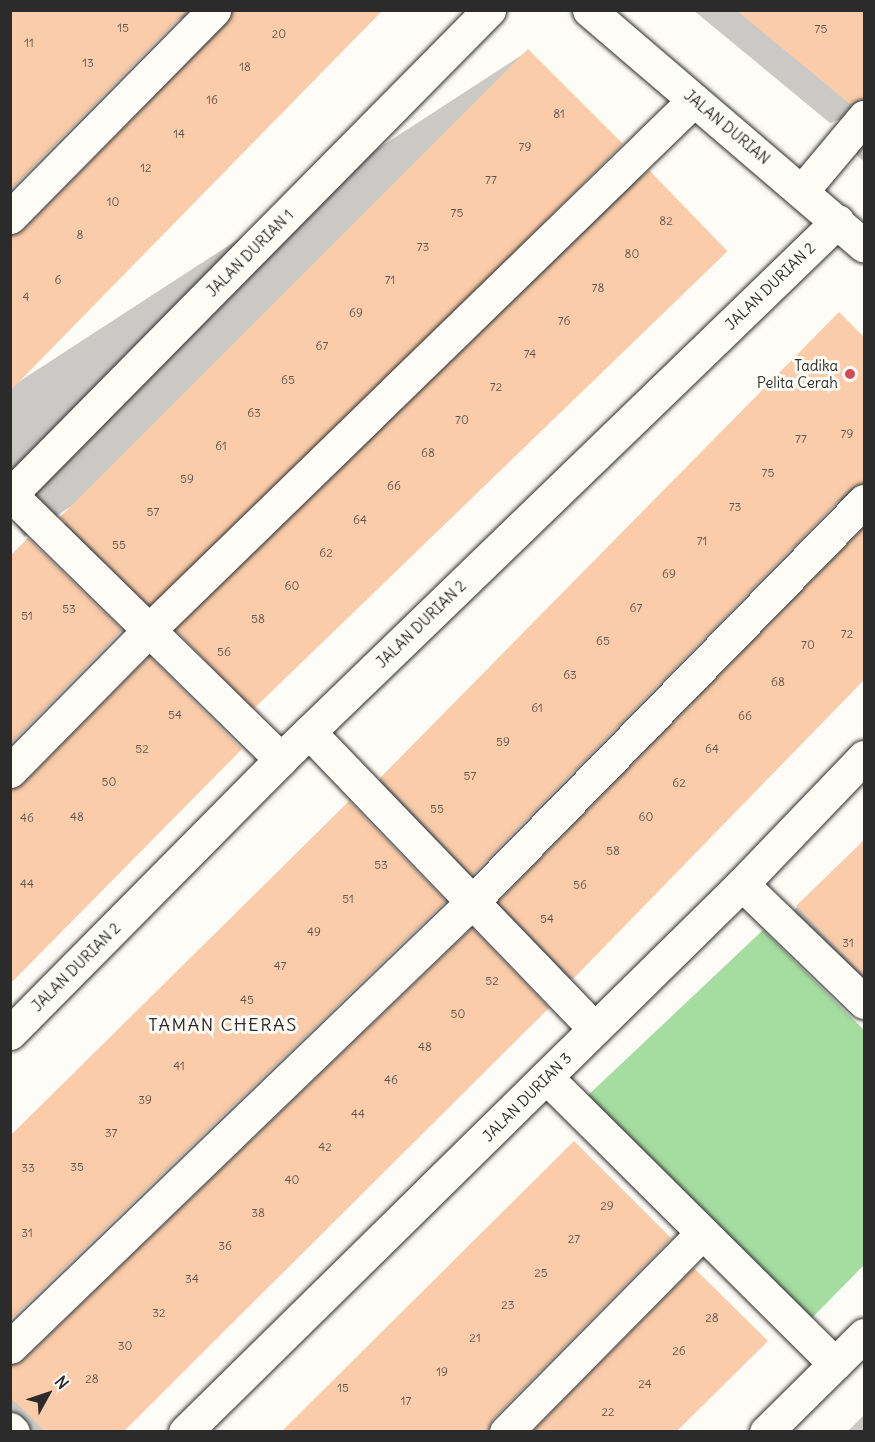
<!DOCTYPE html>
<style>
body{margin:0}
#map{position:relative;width:875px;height:1442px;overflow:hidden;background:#fdfcf7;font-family:Delius,sans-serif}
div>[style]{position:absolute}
.green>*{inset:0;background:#a5dca0}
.shadow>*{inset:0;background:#0003;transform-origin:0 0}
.building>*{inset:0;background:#fbcca9;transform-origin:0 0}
.roads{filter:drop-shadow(0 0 2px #2b2b2b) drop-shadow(0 0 2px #2b2b2b)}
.minor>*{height:33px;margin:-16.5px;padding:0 16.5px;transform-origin:16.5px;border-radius:16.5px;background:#fdfcf7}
.dots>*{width:16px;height:16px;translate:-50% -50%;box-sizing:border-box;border:3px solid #fdfcf7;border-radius:50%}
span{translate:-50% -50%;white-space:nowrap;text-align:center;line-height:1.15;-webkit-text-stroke:6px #fdfcf7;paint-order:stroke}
.number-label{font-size:12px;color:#5f534a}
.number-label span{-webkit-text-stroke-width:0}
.street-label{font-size:15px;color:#2b2b2b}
.poi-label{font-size:15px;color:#2b2b2b}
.right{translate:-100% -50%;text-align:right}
.quarter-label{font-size:18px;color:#2b2b2b;letter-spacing:1.5px}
.frame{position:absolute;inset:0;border:12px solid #2b2b2b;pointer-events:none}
.north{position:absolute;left:18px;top:1364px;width:60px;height:60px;-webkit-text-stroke:4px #fdfcf7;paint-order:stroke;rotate:50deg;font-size:16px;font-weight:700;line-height:24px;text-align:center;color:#2b2b2b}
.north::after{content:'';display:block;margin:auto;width:21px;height:27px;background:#2b2b2b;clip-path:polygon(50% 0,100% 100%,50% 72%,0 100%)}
</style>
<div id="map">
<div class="green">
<div style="clip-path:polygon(763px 930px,864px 1030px,864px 1265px,809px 1321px,583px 1100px)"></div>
</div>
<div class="shadow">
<div style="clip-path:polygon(10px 10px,380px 10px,23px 232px,210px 39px,204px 20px,194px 14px,176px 20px)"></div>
<div style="clip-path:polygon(693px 10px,864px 10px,864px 162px,856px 154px,864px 140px,847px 117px,830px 123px)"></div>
<div style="left:528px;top:51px;width:133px;height:687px;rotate:57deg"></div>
<div style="left:649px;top:172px;width:114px;height:685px;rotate:59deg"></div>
<div style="clip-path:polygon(839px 314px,864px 338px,864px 679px,553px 997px,480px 922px,859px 535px,864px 516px,858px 506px,839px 501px,831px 506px,452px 893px,362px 798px)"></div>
<div style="clip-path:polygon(864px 841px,864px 1014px,778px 926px)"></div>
<div style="clip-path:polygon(547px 1008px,122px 1432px,10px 1432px,10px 1365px,24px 1362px)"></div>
<div style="clip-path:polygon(574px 1143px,487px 1432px,285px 1432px)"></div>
<div style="clip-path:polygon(675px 1289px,766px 1341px,675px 1432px,535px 1432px)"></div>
<div style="clip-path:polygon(864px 1415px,864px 1432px,847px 1432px)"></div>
</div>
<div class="building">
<div style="clip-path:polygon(10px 10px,187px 10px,10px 190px)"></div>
<div style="clip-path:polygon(232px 10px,383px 10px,10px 391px,10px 235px,23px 230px,227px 23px)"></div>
<div style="clip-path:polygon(736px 10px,864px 10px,864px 99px,850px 104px)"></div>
<div style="left:528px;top:49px;width:134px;height:662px;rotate:45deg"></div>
<div style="left:649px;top:170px;width:113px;height:660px;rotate:46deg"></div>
<div style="clip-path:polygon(839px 312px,864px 337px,864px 483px,851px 488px,472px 875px,380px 778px)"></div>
<div style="clip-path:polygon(864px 527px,864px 680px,573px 979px,498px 902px)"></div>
<div style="clip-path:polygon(28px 538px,122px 630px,10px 744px,10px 556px)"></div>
<div style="clip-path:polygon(149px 656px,242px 749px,10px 984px,10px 789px,23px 784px)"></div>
<div style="clip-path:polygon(349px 801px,446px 901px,10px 1320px,10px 1136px)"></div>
<div style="clip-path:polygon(864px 840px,864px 976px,796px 906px)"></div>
<div style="clip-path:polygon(472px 928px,549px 1008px,124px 1431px,45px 1431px,10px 1397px,10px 1365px,23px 1360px)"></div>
<div style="clip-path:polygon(574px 1141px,671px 1238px,493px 1419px,488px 1431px,282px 1431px)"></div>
<div style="clip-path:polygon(694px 1268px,768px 1341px,677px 1431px,533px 1431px)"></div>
</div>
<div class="roads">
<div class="minor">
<div style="left:589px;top:10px;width:362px;rotate:40.6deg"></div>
<div style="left:802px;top:191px;width:97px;rotate:-50deg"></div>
<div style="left:10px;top:217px;width:291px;rotate:-45.4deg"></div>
<div style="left:10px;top:495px;width:682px;rotate:-45.36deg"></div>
<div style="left:11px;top:495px;width:378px;rotate:44.4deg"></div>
<div style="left:309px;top:732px;width:412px;rotate:46.1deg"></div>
<div style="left:10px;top:771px;width:198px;rotate:-45.4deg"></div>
<div style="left:149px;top:630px;width:760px;rotate:-44.2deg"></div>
<div style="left:742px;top:884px;width:170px;rotate:44deg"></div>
<div style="left:10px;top:1033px;width:385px;rotate:-45.3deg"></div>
<div style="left:281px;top:759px;width:774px;rotate:-44.01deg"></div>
<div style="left:546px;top:1077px;width:407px;rotate:44.8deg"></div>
<div style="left:10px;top:1347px;width:641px;rotate:-43.93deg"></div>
<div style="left:472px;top:902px;width:561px;rotate:-45.65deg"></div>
<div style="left:10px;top:1429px;width:4px;rotate:45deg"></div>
<div style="left:185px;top:1432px;width:781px;rotate:-44.53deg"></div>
<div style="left:742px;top:884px;width:176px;rotate:-46.2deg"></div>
<div style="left:506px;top:1432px;width:279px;rotate:-45.4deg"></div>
<div style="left:766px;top:1432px;width:138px;rotate:-44.7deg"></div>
</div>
</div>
<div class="dots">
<div style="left:850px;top:374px;background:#d1495b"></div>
</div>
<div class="number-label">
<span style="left:123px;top:28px">15</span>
<span style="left:821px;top:29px">75</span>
<span style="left:279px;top:34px">20</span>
<span style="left:29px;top:43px">11</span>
<span style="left:88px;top:63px">13</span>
<span style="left:245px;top:67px">18</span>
<span style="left:212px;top:100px">16</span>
<span style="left:559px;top:114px">81</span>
<span style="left:179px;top:134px">14</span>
<span style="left:525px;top:147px">79</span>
<span style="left:146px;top:168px">12</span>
<span style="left:491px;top:180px">77</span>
<span style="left:113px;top:202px">10</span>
<span style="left:457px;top:213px">75</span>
<span style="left:666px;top:221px">82</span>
<span style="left:80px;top:235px">8</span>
<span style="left:423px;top:247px">73</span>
<span style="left:632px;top:254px">80</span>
<span style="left:58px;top:280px">6</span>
<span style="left:390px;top:280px">71</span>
<span style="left:598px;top:288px">78</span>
<span style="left:26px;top:297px">4</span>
<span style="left:356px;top:313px">69</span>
<span style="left:564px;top:321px">76</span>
<span style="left:322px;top:346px">67</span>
<span style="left:530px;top:354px">74</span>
<span style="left:288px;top:380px">65</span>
<span style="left:496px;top:387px">72</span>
<span style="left:254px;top:413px">63</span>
<span style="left:462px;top:420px">70</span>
<span style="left:847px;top:434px">79</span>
<span style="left:801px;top:439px">77</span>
<span style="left:221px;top:446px">61</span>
<span style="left:428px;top:453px">68</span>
<span style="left:768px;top:473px">75</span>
<span style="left:187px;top:479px">59</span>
<span style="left:394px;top:486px">66</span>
<span style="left:735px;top:507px">73</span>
<span style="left:153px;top:512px">57</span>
<span style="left:360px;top:520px">64</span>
<span style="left:702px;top:541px">71</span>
<span style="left:119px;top:545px">55</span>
<span style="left:326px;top:553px">62</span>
<span style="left:669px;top:574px">69</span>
<span style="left:292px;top:586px">60</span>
<span style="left:636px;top:608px">67</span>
<span style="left:69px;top:609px">53</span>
<span style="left:27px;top:616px">51</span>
<span style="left:258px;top:619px">58</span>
<span style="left:847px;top:634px">72</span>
<span style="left:603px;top:641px">65</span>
<span style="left:808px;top:645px">70</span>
<span style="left:224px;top:652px">56</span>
<span style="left:570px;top:675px">63</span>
<span style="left:778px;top:682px">68</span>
<span style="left:537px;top:708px">61</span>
<span style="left:175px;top:715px">54</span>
<span style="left:745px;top:716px">66</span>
<span style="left:503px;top:742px">59</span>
<span style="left:142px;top:749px">52</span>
<span style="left:712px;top:749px">64</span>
<span style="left:470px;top:776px">57</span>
<span style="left:109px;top:782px">50</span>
<span style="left:679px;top:783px">62</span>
<span style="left:437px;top:809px">55</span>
<span style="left:77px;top:817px">48</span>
<span style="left:646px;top:817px">60</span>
<span style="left:27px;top:818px">46</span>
<span style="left:613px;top:851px">58</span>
<span style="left:381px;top:865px">53</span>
<span style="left:27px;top:884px">44</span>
<span style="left:580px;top:885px">56</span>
<span style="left:348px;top:899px">51</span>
<span style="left:547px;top:919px">54</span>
<span style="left:314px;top:932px">49</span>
<span style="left:848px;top:943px">31</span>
<span style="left:280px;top:966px">47</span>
<span style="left:492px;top:981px">52</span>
<span style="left:247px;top:1000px">45</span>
<span style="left:458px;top:1014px">50</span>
<span style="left:425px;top:1047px">48</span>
<span style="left:179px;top:1066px">41</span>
<span style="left:391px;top:1080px">46</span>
<span style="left:145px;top:1100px">39</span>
<span style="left:358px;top:1114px">44</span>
<span style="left:111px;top:1133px">37</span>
<span style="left:325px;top:1147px">42</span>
<span style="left:77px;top:1167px">35</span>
<span style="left:28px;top:1168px">33</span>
<span style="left:292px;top:1180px">40</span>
<span style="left:607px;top:1206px">29</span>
<span style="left:258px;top:1213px">38</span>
<span style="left:27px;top:1233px">31</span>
<span style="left:574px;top:1239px">27</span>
<span style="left:225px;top:1246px">36</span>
<span style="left:541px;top:1273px">25</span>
<span style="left:192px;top:1279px">34</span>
<span style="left:508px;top:1305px">23</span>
<span style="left:159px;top:1313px">32</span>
<span style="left:712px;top:1318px">28</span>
<span style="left:475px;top:1338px">21</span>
<span style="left:125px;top:1346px">30</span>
<span style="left:679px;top:1351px">26</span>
<span style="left:442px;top:1372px">19</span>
<span style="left:92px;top:1379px">28</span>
<span style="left:645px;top:1384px">24</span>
<span style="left:343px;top:1388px">15</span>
<span style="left:406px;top:1401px">17</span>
<span style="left:608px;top:1412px">22</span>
</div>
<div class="street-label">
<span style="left:727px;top:127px;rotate:40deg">JALAN DURIAN</span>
<span style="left:250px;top:253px;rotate:-45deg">JALAN DURIAN 1</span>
<span style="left:770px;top:286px;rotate:-44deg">JALAN DURIAN 2</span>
<span style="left:421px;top:624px;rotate:-44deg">JALAN DURIAN 2</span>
<span style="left:76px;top:967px;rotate:-45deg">JALAN DURIAN 2</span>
<span style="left:527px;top:1097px;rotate:-45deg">JALAN DURIAN 3</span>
</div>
<div class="poi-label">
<span class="right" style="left:838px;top:374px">Tadika<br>Pelita Cerah</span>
</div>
<div class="quarter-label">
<span style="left:223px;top:1025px">TAMAN CHERAS</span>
</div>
<div class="frame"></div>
<div class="north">N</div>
</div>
